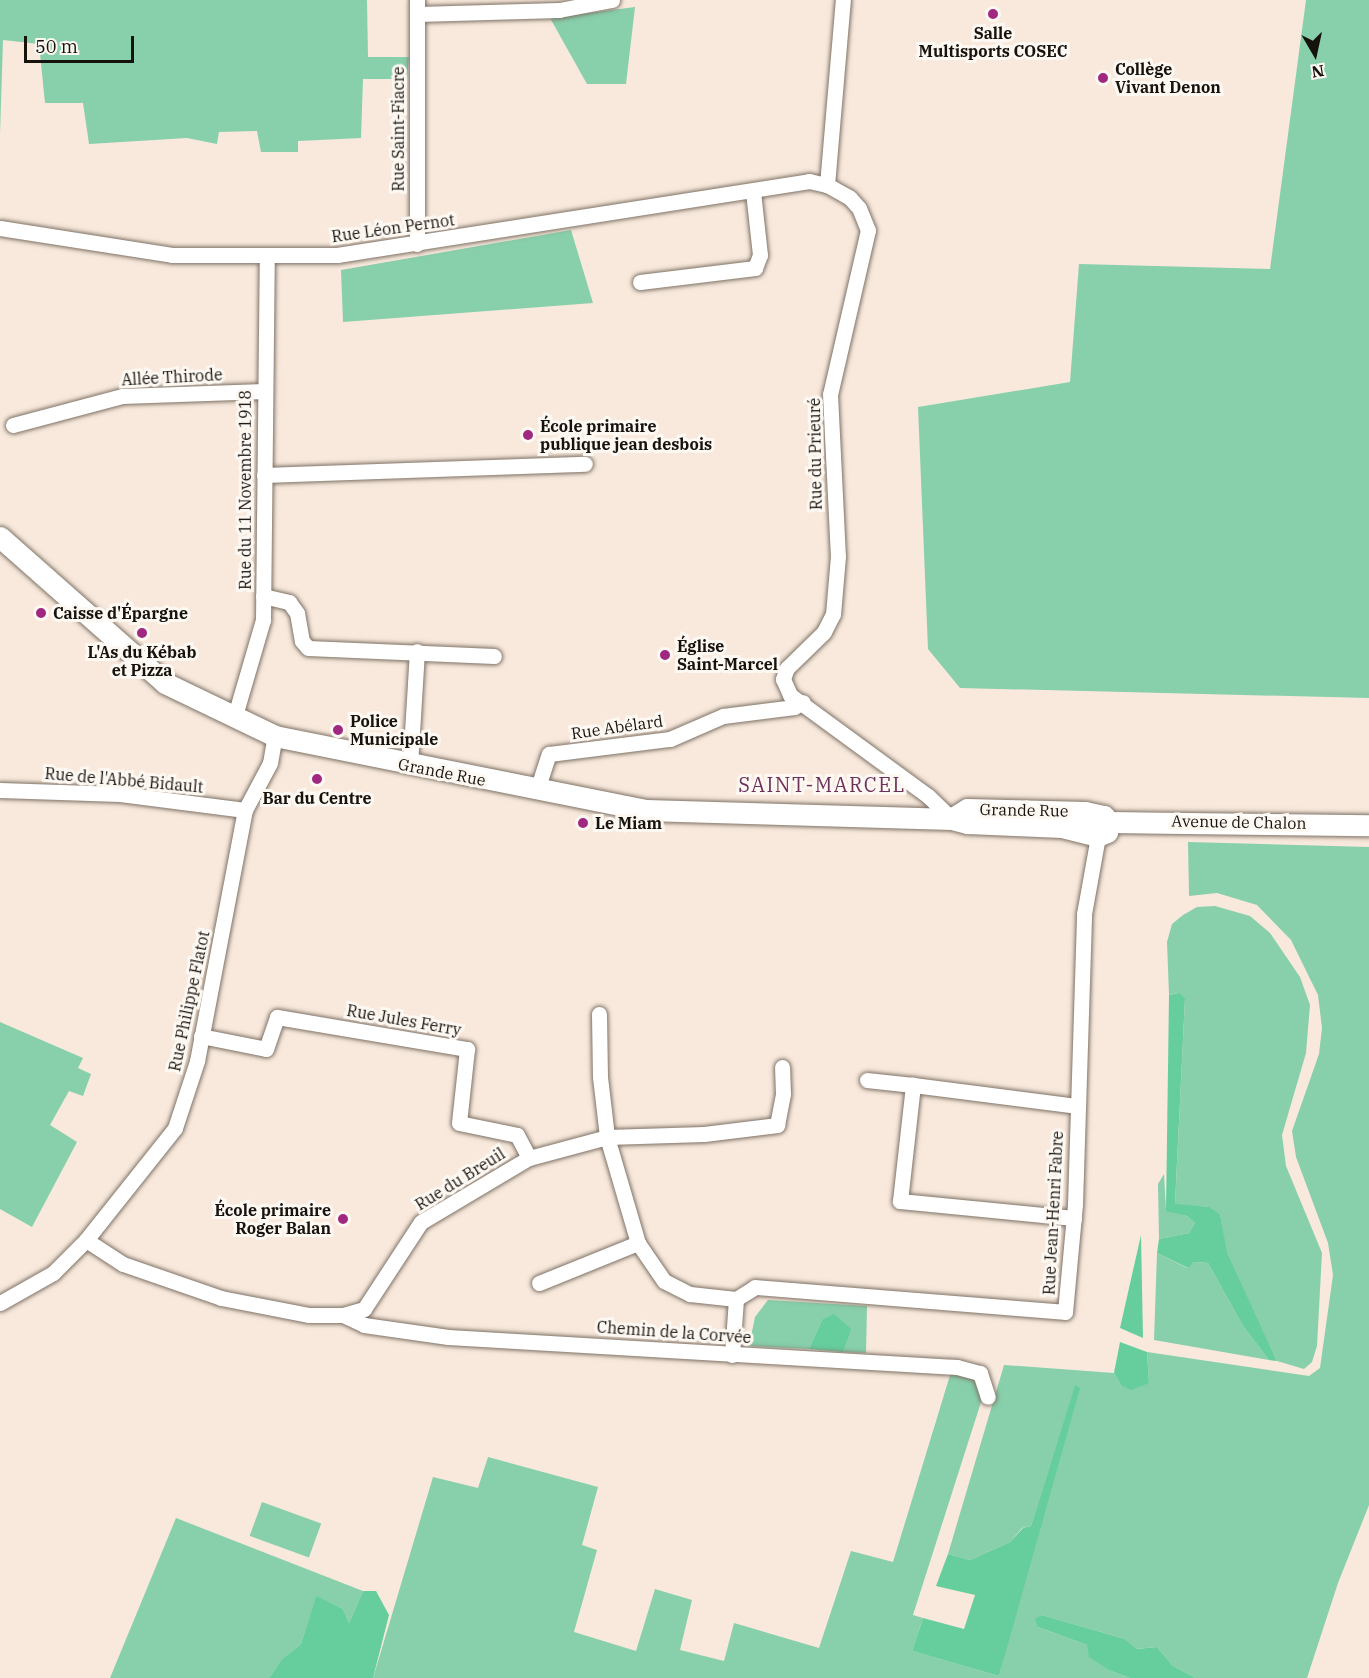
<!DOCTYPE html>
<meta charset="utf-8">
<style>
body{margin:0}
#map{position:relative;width:1369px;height:1678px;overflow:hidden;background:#f8e9dc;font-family:"IBM Plex Serif",serif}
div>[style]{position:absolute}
.green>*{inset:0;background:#88cfab;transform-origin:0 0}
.forest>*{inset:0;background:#66cd9d}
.roads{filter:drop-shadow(0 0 2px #7f7266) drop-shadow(0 0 2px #7f7266)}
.minor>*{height:15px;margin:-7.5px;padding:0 7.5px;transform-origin:7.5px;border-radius:7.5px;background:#fff}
.secondary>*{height:21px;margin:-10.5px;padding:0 10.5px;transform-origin:10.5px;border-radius:10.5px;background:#fff}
.dots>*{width:16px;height:16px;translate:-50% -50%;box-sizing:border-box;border:3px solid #fef8f3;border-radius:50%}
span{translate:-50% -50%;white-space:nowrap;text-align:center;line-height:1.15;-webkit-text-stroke:6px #fef8f3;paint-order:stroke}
.poi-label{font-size:16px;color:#16120d;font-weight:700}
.left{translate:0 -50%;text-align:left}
.right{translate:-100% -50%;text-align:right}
.street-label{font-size:16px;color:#16120d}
.quarter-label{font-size:20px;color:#6d325a;letter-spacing:1.5px}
.north{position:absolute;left:1285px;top:24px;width:60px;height:60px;-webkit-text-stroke:4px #fef8f3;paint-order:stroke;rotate:171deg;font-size:16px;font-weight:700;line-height:24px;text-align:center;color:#16120d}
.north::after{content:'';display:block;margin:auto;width:21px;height:27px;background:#16120d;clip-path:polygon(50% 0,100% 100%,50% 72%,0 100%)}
.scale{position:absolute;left:24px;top:36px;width:110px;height:27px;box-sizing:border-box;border:3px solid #16120d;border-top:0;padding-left:8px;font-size:18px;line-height:21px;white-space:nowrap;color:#16120d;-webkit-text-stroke:4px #fef8f3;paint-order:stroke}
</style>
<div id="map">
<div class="green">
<div style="clip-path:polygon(0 0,367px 0,368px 57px,409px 57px,407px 79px,363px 79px,361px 138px,298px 141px,298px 152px,261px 152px,257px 131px,219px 132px,217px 144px,187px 138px,89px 144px,83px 103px,45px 103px,39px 44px,3px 40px,0 134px)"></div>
<div style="clip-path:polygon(1306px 0,1369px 0,1369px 698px,960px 688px,928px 649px,918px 407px,1070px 382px,1079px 264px,1270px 269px)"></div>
<div style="clip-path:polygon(635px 7px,626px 84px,587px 84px,550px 18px)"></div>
<div style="clip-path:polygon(571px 230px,593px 303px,343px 322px,341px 270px)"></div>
<div style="clip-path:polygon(1188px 842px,1369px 847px,1369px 1505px,1338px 1583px,1307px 1678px,1196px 1678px,1173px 1666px,1157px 1647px,1135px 1649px,1125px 1639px,1042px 1615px,1038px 1627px,1087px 1645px,1111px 1671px,1130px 1678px,373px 1678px,433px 1477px,478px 1488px,488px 1457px,598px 1487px,582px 1545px,597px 1550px,574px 1632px,636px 1651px,655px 1589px,692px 1600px,680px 1650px,724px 1661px,734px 1623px,819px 1648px,851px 1551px,893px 1562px,951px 1372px,973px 1377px,982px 1399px,913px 1615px,923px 1618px,912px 1651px,999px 1676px,1075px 1386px,1031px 1526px,1022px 1528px,1010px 1542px,970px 1560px,948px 1554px,1004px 1365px,1114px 1373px,1121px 1385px,1149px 1383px,1147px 1352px,1309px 1376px,1320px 1368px,1333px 1275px,1328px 1243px,1296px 1157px,1292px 1131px,1319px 1054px,1322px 1028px,1318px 995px,1291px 940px,1257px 905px,1217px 893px,1189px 896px)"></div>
<div style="clip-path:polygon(1215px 906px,1250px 916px,1270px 933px,1300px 977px,1310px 1005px,1306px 1053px,1282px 1135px,1286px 1166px,1322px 1253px,1317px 1346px,1312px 1362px,1304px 1369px,1277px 1361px,1226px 1253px,1220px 1214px,1210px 1207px,1175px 1205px,1185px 998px,1178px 993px,1169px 995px,1167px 942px,1172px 924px,1183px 915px,1197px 907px)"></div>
<div style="clip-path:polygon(0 1022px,83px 1058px,78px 1068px,91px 1074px,83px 1096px,69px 1091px,50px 1125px,77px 1142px,32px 1227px,0 1209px)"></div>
<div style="clip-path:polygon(1164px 1174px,1166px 1210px,1187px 1216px,1195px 1223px,1189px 1233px,1159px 1239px,1158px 1184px)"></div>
<div style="clip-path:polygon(1157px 1253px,1187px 1268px,1194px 1262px,1208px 1263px,1243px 1326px,1269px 1360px,1154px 1340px)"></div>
<div style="clip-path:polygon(768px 1300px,867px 1306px,866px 1353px,843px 1352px,846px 1335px,822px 1320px,809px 1349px,749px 1346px,755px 1317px)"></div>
<div style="left:262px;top:1502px;width:63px;height:36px;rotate:20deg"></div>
<div style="clip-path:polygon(176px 1518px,363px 1591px,349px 1623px,343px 1609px,316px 1597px,301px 1644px,282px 1659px,269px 1678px,110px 1678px)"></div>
</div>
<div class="forest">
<div style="clip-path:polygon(1179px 993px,1185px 998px,1175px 1204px,1210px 1207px,1220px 1214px,1227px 1253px,1277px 1361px,1269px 1360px,1243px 1326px,1208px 1263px,1194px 1262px,1188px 1268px,1157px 1253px,1159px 1239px,1189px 1233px,1195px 1223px,1187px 1216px,1166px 1211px,1169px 995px)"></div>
<div style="clip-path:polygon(1141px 1235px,1143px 1338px,1120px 1328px)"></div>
<div style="clip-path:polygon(834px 1314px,851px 1329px,843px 1352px,809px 1349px,822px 1320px)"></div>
<div style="clip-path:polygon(1120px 1342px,1147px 1352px,1149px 1383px,1131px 1390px,1121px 1385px,1114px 1373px)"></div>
<div style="clip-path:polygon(1075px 1385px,1080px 1388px,999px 1676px,912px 1651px,923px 1618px,964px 1629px,975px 1595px,936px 1586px,948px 1554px,970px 1560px,1010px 1542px,1023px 1528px,1031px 1526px)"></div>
<div style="clip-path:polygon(363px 1591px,376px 1591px,389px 1615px,373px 1678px,269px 1678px,282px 1659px,301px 1644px,316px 1596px,343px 1609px,349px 1623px)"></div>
<div style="clip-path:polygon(1042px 1615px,1125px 1639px,1136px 1649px,1157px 1647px,1173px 1666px,1196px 1678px,1130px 1678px,1111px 1671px,1089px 1657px,1087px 1645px,1038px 1627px,1035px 1619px)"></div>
</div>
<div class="roads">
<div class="minor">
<div style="left:417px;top:14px;width:142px;rotate:-1.6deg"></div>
<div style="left:559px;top:10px;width:54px;rotate:-10.7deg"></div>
<div style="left:827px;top:185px;width:186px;rotate:-85.1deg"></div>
<div style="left:0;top:228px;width:174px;rotate:8.9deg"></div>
<div style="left:172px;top:255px;width:165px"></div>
<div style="left:337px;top:255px;width:478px;rotate:-8.9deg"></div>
<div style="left:809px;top:181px;width:18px;rotate:13deg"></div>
<div style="left:827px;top:185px;width:26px;rotate:29deg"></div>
<div style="left:850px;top:198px;width:13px;rotate:48deg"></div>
<div style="left:859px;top:208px;width:24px;rotate:68deg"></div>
<div style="left:868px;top:230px;width:168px;rotate:103deg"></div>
<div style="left:830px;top:394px;width:162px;rotate:87.2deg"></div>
<div style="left:838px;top:556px;width:58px;rotate:94.9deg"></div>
<div style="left:833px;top:614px;width:20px;rotate:117deg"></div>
<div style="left:824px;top:632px;width:52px;rotate:135.8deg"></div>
<div style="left:787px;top:668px;width:12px;rotate:110deg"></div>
<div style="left:783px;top:679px;width:17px;rotate:66deg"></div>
<div style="left:790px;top:695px;width:171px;rotate:36.2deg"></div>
<div style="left:928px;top:796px;width:33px;rotate:44deg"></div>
<div style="left:417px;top:244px;width:244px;rotate:-90deg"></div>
<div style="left:640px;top:282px;width:116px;rotate:-6.9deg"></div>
<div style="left:755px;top:268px;width:14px;rotate:-69deg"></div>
<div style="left:760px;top:255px;width:63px;rotate:-96.3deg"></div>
<div style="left:13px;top:425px;width:113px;rotate:-14.9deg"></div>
<div style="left:122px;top:396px;width:142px;rotate:-2deg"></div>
<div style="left:264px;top:475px;width:321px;rotate:-2deg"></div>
<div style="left:263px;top:596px;width:27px;rotate:13deg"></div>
<div style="left:289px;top:602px;width:14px;rotate:54deg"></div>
<div style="left:297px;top:613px;width:28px;rotate:80deg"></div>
<div style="left:302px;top:641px;width:9px;rotate:49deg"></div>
<div style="left:308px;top:648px;width:186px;rotate:2.5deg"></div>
<div style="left:234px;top:719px;width:103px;rotate:-73.7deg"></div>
<div style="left:263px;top:620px;width:364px;rotate:-89.4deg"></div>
<div style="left:410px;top:765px;width:114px;rotate:-86.5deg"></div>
<div style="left:0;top:790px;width:120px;rotate:1.9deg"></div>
<div style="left:120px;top:794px;width:126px;rotate:7.3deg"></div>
<div style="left:537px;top:790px;width:38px;rotate:-72deg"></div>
<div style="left:549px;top:754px;width:122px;rotate:-7.1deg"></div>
<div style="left:670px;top:739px;width:58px;rotate:-23.5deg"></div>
<div style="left:723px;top:716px;width:72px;rotate:-7.2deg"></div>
<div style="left:794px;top:707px;width:10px;rotate:-29deg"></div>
<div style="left:599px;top:1014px;width:63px;rotate:89.1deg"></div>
<div style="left:600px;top:1077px;width:60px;rotate:83.3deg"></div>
<div style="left:607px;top:1137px;width:110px;rotate:73.7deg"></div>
<div style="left:638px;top:1243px;width:46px;rotate:55.6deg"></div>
<div style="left:664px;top:1281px;width:29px;rotate:27deg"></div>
<div style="left:690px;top:1294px;width:46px;rotate:6.2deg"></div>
<div style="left:201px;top:1036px;width:66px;rotate:11.3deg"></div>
<div style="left:266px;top:1049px;width:34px;rotate:-71deg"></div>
<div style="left:277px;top:1017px;width:193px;rotate:9.6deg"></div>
<div style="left:467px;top:1049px;width:74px;rotate:96.2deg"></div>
<div style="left:459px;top:1123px;width:59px;rotate:11.7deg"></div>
<div style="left:517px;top:1135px;width:26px;rotate:62deg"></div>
<div style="left:867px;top:1080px;width:46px;rotate:6.2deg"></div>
<div style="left:1074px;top:1218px;width:175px;rotate:-174.4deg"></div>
<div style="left:900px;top:1201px;width:117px;rotate:-83.6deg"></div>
<div style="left:913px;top:1085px;width:165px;rotate:7.3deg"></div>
<div style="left:86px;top:1240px;width:44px;rotate:33deg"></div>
<div style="left:123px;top:1264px;width:104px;rotate:19.1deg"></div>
<div style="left:221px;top:1298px;width:90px;rotate:10.9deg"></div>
<div style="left:309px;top:1315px;width:34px"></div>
<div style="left:343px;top:1315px;width:22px;rotate:-16deg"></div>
<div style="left:364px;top:1309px;width:104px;rotate:-56.8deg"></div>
<div style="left:421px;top:1222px;width:126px;rotate:-30.7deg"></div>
<div style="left:529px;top:1158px;width:81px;rotate:-15.1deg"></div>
<div style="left:607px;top:1137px;width:97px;rotate:-1.8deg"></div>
<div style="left:704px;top:1134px;width:74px;rotate:-7deg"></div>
<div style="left:777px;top:1125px;width:32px;rotate:-79deg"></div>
<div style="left:783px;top:1094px;width:27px;rotate:-92deg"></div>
<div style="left:539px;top:1283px;width:107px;rotate:-22deg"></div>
<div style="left:0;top:1303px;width:61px;rotate:-29.5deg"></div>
<div style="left:53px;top:1273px;width:47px;rotate:-45deg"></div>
<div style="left:86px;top:1240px;width:143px;rotate:-51.5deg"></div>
<div style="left:175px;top:1128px;width:71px;rotate:-71.8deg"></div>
<div style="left:197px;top:1061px;width:256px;rotate:-79.2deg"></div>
<div style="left:245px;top:810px;width:53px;rotate:-62deg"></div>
<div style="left:270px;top:763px;width:27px;rotate:-80deg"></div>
<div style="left:343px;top:1315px;width:23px;rotate:25deg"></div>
<div style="left:364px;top:1325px;width:85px;rotate:8.1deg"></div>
<div style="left:448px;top:1337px;width:510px;rotate:3.37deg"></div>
<div style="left:957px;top:1367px;width:24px;rotate:15deg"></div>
<div style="left:980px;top:1373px;width:25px;rotate:72deg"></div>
<div style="left:732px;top:1355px;width:56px;rotate:-85.9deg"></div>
<div style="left:736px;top:1299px;width:22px;rotate:-32deg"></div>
<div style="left:755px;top:1287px;width:311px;rotate:4.6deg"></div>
<div style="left:1065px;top:1312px;width:108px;rotate:-84.7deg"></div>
<div style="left:1075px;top:1204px;width:290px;rotate:-88.2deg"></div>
<div style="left:1084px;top:914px;width:79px;rotate:-79.8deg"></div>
</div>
<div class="secondary">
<div style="left:0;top:537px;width:220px;rotate:41.5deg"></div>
<div style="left:165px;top:683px;width:122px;rotate:25.7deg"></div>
<div style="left:275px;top:736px;width:378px;rotate:11.3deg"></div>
<div style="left:646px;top:810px;width:306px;rotate:1.7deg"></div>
<div style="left:952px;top:819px;width:16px;rotate:15deg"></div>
<div style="left:967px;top:823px;width:95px;rotate:2.4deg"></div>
<div style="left:1062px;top:827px;width:37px;rotate:14deg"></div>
<div style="left:1098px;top:836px;width:10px;rotate:-24deg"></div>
<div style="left:1107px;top:832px;width:10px;rotate:-79deg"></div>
<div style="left:956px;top:816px;width:13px;rotate:-32deg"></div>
<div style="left:967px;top:809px;width:118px;rotate:1.5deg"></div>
<div style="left:1085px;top:812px;width:19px;rotate:12deg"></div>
<div style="left:1104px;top:816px;width:8px;rotate:50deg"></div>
<div style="left:1109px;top:822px;width:260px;rotate:0.7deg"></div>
</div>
</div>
<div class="dots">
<div style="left:993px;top:14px;background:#a02880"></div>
<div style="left:1103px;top:78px;background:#a02880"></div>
<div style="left:528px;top:435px;background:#a02880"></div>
<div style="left:41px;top:613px;background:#a02880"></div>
<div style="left:142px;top:633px;background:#a02880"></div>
<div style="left:665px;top:655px;background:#a02880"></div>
<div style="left:338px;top:730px;background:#a02880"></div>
<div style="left:317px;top:779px;background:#a02880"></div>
<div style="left:583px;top:823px;background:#a02880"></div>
<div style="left:343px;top:1219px;background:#a02880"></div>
</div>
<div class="poi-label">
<span style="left:993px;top:42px">Salle<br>Multisports COSEC</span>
<span class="left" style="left:1115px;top:78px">Collège<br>Vivant Denon</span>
<span class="left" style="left:540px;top:435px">École primaire<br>publique jean desbois</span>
<span class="left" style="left:53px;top:613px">Caisse d'Épargne</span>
<span class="left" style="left:677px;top:655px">Église<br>Saint-Marcel</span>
<span style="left:142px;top:661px">L'As du Kébab<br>et Pizza</span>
<span class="left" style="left:350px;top:730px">Police<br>Municipale</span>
<span style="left:317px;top:798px">Bar du Centre</span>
<span class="left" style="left:595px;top:823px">Le Miam</span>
<span class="right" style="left:331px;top:1219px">École primaire<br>Roger Balan</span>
</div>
<div class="street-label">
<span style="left:398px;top:129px;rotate:-90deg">Rue Saint-Fiacre</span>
<span style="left:393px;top:228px;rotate:-8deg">Rue Léon Pernot</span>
<span style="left:172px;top:377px;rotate:-3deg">Allée Thirode</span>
<span style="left:815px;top:454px;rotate:-91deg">Rue du Prieuré</span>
<span style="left:245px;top:490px;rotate:-90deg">Rue du 11 Novembre 1918</span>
<span style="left:617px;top:727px;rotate:-8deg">Rue Abélard</span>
<span style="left:442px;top:772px;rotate:11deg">Grande Rue</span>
<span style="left:124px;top:780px;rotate:5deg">Rue de l'Abbé Bidault</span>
<span style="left:1024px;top:810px;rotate:1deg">Grande Rue</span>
<span style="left:1239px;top:822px;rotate:1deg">Avenue de Chalon</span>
<span style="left:189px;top:1001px;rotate:-78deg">Rue Philippe Flatot</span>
<span style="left:404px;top:1020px;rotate:10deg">Rue Jules Ferry</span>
<span style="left:460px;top:1179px;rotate:-32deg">Rue du Breuil</span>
<span style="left:1053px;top:1213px;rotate:-87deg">Rue Jean-Henri Fabre</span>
<span style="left:674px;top:1332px;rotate:4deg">Chemin de la Corvée</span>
</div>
<div class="quarter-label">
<span style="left:822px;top:784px">SAINT-MARCEL</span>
</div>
<div class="north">N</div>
<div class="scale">50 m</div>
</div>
